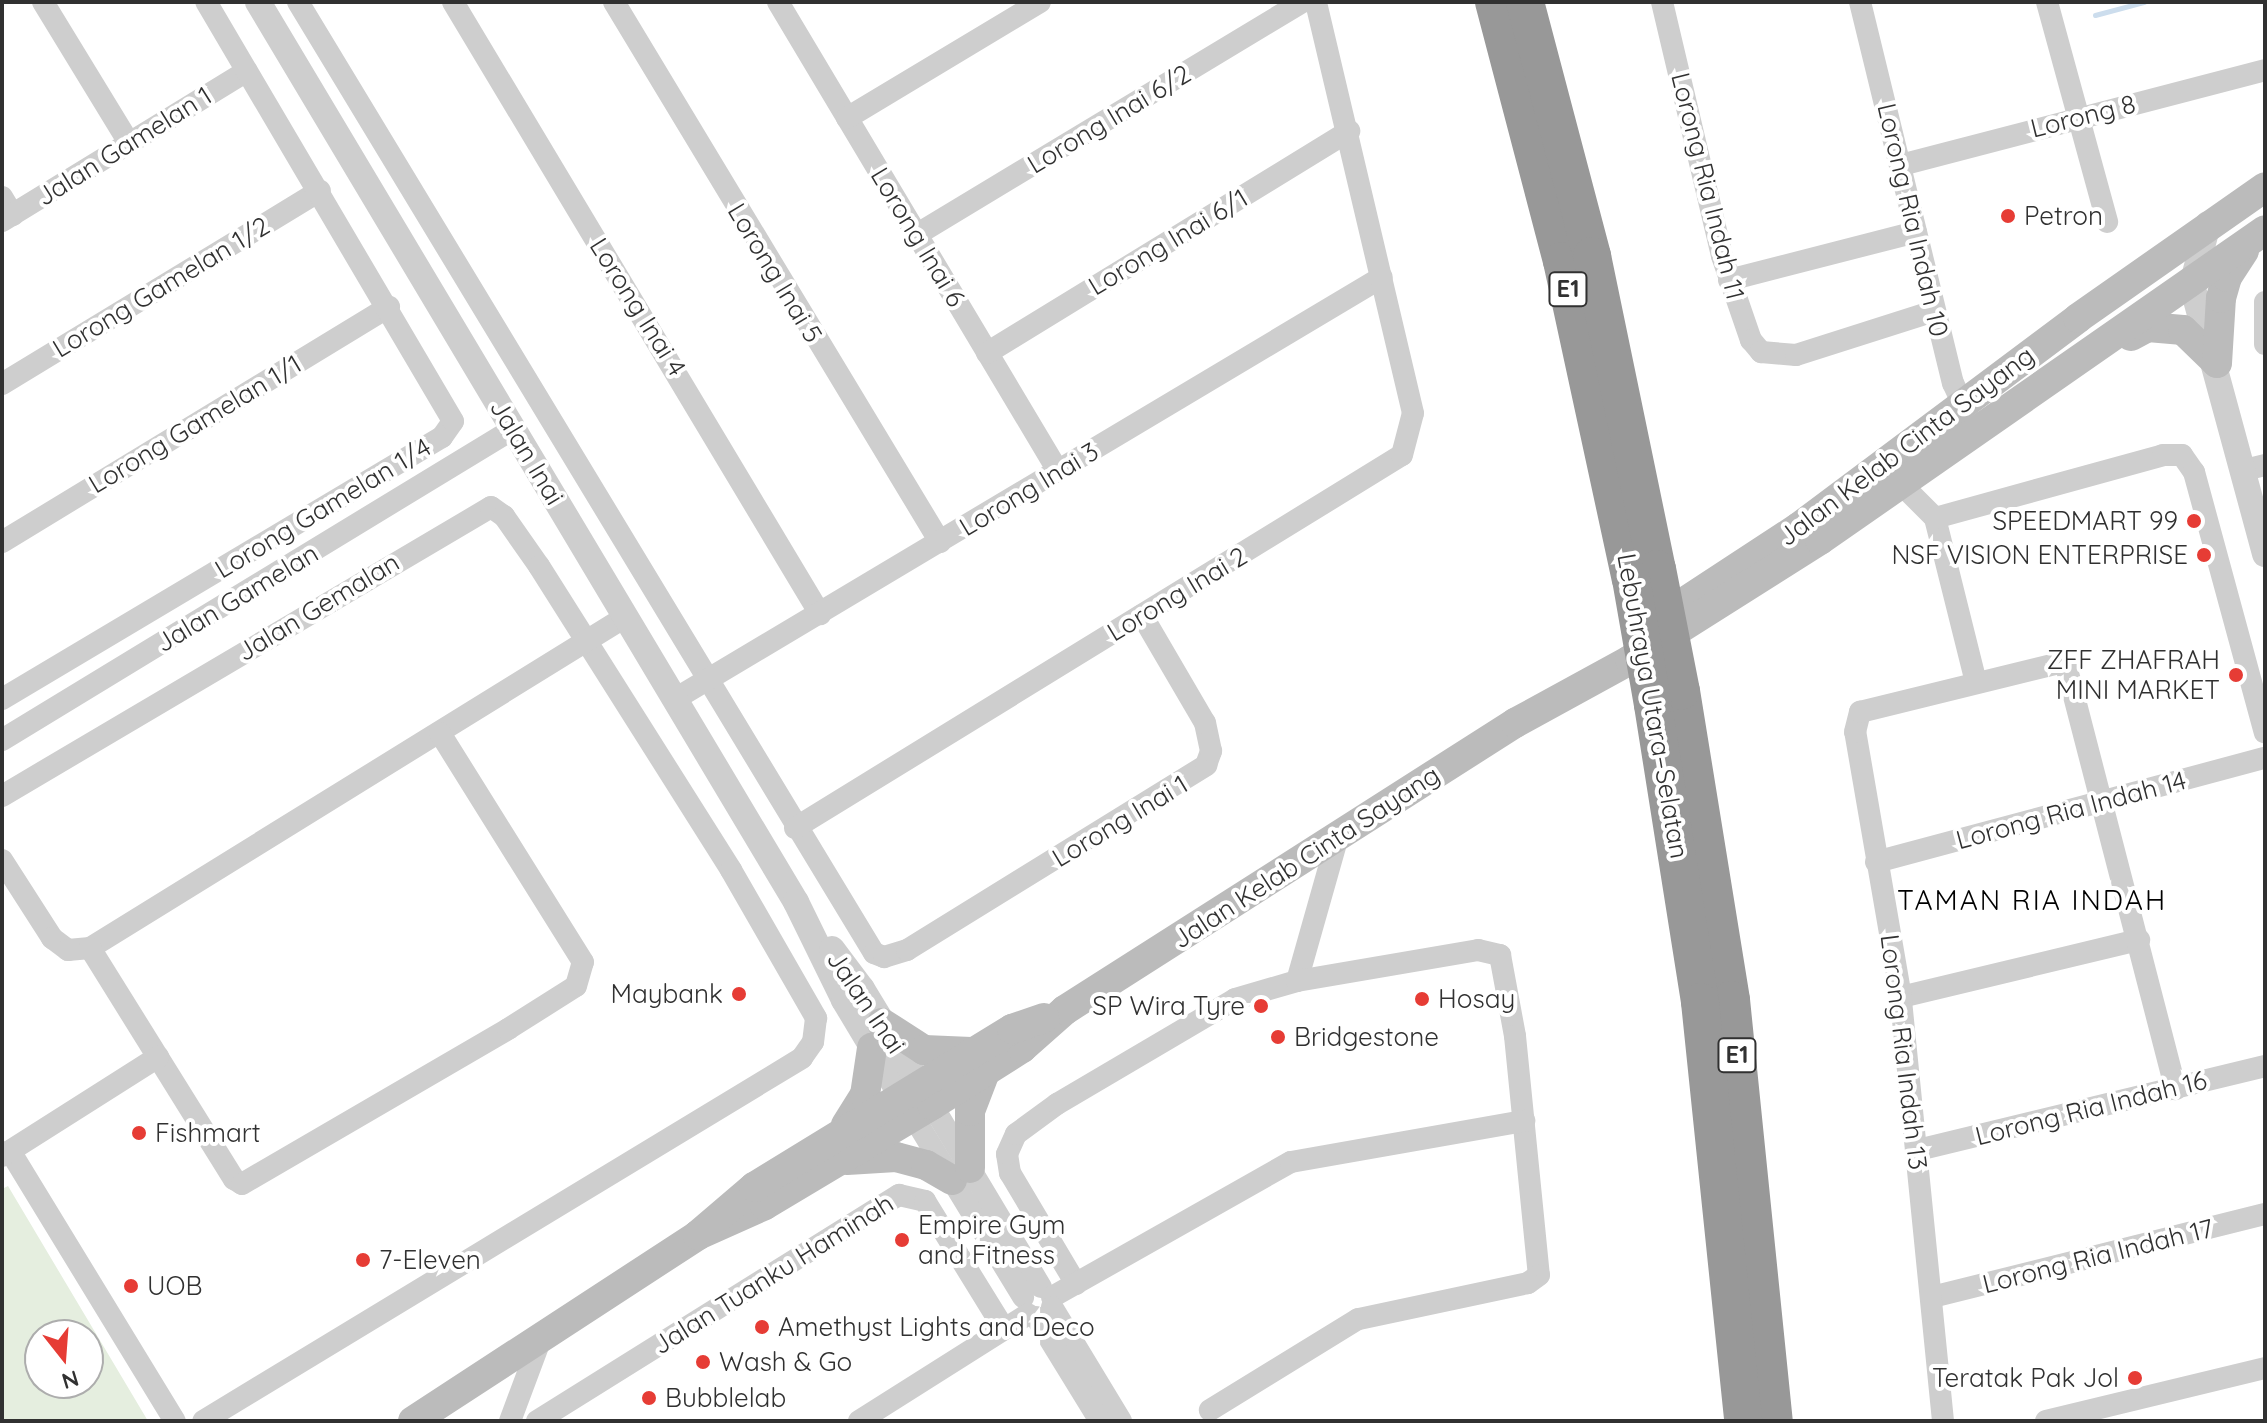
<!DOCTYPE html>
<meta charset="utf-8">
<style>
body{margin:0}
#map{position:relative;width:2267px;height:1423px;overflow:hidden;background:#fff;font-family:Quicksand,sans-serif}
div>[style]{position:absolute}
.green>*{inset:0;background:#e5eedf}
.stream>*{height:5px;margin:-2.5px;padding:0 2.5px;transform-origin:2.5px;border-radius:2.5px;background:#ccdded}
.minor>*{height:22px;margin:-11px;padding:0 11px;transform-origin:11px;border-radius:11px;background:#cecece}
.tertiary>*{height:26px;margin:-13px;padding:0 13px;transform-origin:13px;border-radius:13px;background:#cecece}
.secondary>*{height:30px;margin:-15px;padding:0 15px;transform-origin:15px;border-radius:15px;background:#bbb}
.motorway>*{height:38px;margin:-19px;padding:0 19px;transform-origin:19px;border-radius:19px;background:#989898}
.motorway-bridge>*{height:38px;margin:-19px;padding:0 19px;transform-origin:19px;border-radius:19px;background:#989898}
.dots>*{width:22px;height:22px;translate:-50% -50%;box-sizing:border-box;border:4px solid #fff;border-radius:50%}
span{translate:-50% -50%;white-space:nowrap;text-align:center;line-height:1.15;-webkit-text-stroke:8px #fff;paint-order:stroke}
.shield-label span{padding:2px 6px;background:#fff;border:2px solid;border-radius:6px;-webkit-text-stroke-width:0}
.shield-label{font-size:24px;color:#313131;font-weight:700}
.street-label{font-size:26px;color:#313131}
.poi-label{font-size:26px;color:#313131}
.left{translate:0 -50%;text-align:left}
.right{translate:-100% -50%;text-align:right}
.neighbourhood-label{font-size:28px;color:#000;letter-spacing:2px}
.frame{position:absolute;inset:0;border:4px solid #313131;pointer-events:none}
.north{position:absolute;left:24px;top:1319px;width:80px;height:80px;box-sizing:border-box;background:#fff;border:2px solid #adadad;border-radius:50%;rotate:163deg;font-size:22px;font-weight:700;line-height:32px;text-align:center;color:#313131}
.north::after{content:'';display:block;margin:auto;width:28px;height:36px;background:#e63c35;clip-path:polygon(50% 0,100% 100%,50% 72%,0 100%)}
</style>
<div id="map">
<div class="green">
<div style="clip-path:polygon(evenodd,8px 1186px,148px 1421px,2px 1421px,2px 1189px,8px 1186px,40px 1335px,88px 1335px,88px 1383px,40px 1383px,40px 1335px)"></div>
</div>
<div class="stream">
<div style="left:2095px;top:15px;width:51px;rotate:-14.9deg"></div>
</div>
<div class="minor">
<div style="left:43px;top:2px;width:165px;rotate:58.6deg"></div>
<div style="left:298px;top:2px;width:1112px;rotate:58.8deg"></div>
<div style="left:874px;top:953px;width:11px;rotate:22deg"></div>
<div style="left:884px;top:957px;width:24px;rotate:-17deg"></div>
<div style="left:907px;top:950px;width:352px;rotate:-31.7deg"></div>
<div style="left:1206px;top:765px;width:15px;rotate:-70deg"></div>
<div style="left:1211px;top:751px;width:29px;rotate:-102deg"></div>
<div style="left:1205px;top:723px;width:125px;rotate:-120.3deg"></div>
<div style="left:453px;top:2px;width:714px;rotate:59.05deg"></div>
<div style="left:614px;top:2px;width:631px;rotate:58.88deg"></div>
<div style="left:778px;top:2px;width:546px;rotate:59.16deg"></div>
<div style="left:1662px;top:2px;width:261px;rotate:76.7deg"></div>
<div style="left:1722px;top:256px;width:89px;rotate:71deg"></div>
<div style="left:1751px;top:340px;width:16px;rotate:50deg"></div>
<div style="left:1761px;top:352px;width:35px;rotate:5deg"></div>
<div style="left:1796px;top:355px;width:145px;rotate:-17.7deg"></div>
<div style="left:1860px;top:2px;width:392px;rotate:76.3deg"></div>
<div style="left:1953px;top:383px;width:38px;rotate:65deg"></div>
<div style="left:2047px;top:2px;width:228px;rotate:74.7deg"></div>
<div style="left:847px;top:118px;width:225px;rotate:-31deg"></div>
<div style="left:1901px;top:165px;width:376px;rotate:-14.6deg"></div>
<div style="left:2px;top:197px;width:21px;rotate:59deg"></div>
<div style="left:2px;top:221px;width:287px;rotate:-31.5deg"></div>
<div style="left:916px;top:235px;width:451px;rotate:-31.1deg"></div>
<div style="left:1729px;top:280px;width:193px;rotate:-14.4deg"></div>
<div style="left:2265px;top:302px;width:42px;rotate:90deg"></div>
<div style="left:987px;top:353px;width:425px;rotate:-31.5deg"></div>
<div style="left:2px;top:384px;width:372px;rotate:-31.3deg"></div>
<div style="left:2245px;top:470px;width:21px;rotate:-14deg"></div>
<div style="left:1902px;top:485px;width:47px;rotate:45deg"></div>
<div style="left:1935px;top:518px;width:170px;rotate:76deg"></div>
<div style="left:1935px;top:518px;width:237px;rotate:-15.4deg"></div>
<div style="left:2163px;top:455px;width:19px"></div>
<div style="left:2182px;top:455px;width:21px;rotate:55deg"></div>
<div style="left:2194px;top:472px;width:270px;rotate:74.8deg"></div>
<div style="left:2px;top:542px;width:453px;rotate:-31.3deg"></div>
<div style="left:2px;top:699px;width:512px;rotate:-30.77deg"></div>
<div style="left:442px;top:437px;width:19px;rotate:-55deg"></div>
<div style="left:453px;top:421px;width:486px;rotate:-120.5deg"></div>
<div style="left:675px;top:699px;width:823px;rotate:-30.83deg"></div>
<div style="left:2px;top:740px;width:598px;rotate:-31.33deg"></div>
<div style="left:2px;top:796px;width:568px;rotate:-30.58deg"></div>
<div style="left:491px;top:507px;width:16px;rotate:35deg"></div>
<div style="left:504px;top:516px;width:61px;rotate:55deg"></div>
<div style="left:539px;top:566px;width:360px;rotate:57.7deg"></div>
<div style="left:731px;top:870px;width:171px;rotate:60.1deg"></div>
<div style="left:816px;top:1018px;width:24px;rotate:97deg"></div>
<div style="left:813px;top:1042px;width:19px;rotate:125deg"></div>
<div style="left:802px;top:1058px;width:700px;rotate:148.78deg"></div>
<div style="left:795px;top:828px;width:712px;rotate:-31.57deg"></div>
<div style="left:1402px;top:455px;width:43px;rotate:-75.3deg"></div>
<div style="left:1413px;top:413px;width:422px;rotate:-103.3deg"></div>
<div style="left:2px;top:860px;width:93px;rotate:57.3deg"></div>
<div style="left:52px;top:938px;width:20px;rotate:37deg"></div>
<div style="left:68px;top:950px;width:22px;rotate:-5deg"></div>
<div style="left:90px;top:948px;width:629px;rotate:-31.74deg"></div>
<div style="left:1876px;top:862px;width:403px;rotate:-15deg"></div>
<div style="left:90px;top:948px;width:272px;rotate:58.1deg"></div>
<div style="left:234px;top:1179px;width:9px;rotate:32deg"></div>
<div style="left:242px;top:1184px;width:308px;rotate:-30.2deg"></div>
<div style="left:508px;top:1029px;width:80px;rotate:-32.3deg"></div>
<div style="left:576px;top:986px;width:25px;rotate:-74deg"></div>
<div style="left:583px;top:962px;width:270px;rotate:-122deg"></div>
<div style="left:1297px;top:981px;width:151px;rotate:-74.2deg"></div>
<div style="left:1901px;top:997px;width:245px;rotate:-13.5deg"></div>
<div style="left:932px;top:1105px;width:212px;rotate:59.1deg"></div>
<div style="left:913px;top:1116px;width:212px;rotate:58.7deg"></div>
<div style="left:1918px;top:1150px;width:357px;rotate:-13.6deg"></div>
<div style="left:10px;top:1151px;width:316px;rotate:58.6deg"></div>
<div style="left:2px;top:1156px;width:185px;rotate:-32.4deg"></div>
<div style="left:1076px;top:1284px;width:129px;rotate:-120.7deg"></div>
<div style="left:1010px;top:1173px;width:19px;rotate:-99deg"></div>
<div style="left:1007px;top:1154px;width:22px;rotate:-66deg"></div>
<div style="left:1016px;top:1134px;width:51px;rotate:-36.2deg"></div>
<div style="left:1057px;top:1104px;width:207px;rotate:-30.5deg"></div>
<div style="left:1235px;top:999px;width:65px;rotate:-16.2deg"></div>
<div style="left:1297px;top:981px;width:184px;rotate:-9.7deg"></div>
<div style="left:1478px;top:950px;width:23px;rotate:13deg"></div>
<div style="left:1500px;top:955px;width:82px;rotate:79.5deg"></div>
<div style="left:1515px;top:1036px;width:240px;rotate:84.3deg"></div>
<div style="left:1539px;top:1275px;width:14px;rotate:144deg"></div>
<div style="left:1528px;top:1283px;width:174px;rotate:168deg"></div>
<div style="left:1358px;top:1319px;width:174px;rotate:148.4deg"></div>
<div style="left:1052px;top:1297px;width:274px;rotate:-29.5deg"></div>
<div style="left:1291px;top:1162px;width:237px;rotate:-10deg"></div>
<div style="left:1932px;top:1297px;width:343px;rotate:-14deg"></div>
<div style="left:1052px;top:1307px;width:133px;rotate:58.8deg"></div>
<div style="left:1036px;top:1317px;width:122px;rotate:58.4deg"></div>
<div style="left:510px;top:1421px;width:89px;rotate:-69.5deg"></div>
<div style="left:537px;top:1421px;width:427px;rotate:-32deg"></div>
<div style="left:899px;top:1195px;width:27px;rotate:13deg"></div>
<div style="left:925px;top:1201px;width:150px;rotate:58.3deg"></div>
<div style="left:859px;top:1421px;width:200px;rotate:-32.3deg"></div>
<div style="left:1943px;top:1421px;width:426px;rotate:-95.7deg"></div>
<div style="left:1901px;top:997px;width:269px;rotate:-99.8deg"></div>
<div style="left:1855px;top:732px;width:21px;rotate:-76deg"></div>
<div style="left:1860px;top:712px;width:205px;rotate:-13.8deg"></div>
<div style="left:2059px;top:663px;width:10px;rotate:37deg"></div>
<div style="left:2067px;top:669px;width:434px;rotate:75.5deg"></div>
<div style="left:2046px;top:1421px;width:225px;rotate:-13.6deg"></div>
</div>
<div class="tertiary">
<div style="left:258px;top:2px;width:1049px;rotate:59.13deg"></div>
<div style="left:796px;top:902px;width:109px;rotate:63.9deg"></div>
<div style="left:844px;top:1000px;width:131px;rotate:59.1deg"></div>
<div style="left:2208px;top:224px;width:63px;rotate:104.7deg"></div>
<div style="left:2192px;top:285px;width:279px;rotate:74.8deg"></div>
<div style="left:832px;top:949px;width:50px;rotate:53.1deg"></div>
<div style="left:862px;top:989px;width:131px;rotate:58.7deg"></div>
</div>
<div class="secondary">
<div style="left:2131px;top:336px;width:19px;rotate:-28deg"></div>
<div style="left:2148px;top:327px;width:35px;rotate:5deg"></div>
<div style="left:2183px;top:330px;width:47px;rotate:44.1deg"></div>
<div style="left:2217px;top:363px;width:65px;rotate:-86.5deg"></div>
<div style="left:2221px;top:298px;width:22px;rotate:-74deg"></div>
<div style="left:2227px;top:277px;width:31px;rotate:-57deg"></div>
<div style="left:1657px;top:620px;width:170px;rotate:-33.2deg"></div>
<div style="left:1799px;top:527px;width:349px;rotate:-36.8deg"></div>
<div style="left:2078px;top:318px;width:228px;rotate:-35deg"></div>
<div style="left:882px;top:1023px;width:50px;rotate:32.7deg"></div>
<div style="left:924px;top:1050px;width:47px;rotate:2.4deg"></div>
<div style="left:846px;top:1125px;width:36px;rotate:-58deg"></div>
<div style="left:865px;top:1095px;width:48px;rotate:-81.5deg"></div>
<div style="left:847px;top:1160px;width:49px;rotate:-3.5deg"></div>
<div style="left:896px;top:1157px;width:31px;rotate:15deg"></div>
<div style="left:926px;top:1165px;width:30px;rotate:30deg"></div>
<div style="left:970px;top:1168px;width:57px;rotate:-90deg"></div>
<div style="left:970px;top:1111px;width:42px;rotate:-69deg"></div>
<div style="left:698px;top:1235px;width:73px;rotate:-24.1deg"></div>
<div style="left:765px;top:1205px;width:195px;rotate:-30.9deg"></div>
<div style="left:932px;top:1105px;width:107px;rotate:-32.3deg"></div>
<div style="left:1022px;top:1048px;width:57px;rotate:-41.5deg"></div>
<div style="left:1065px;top:1010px;width:534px;rotate:-32.53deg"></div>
<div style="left:1515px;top:723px;width:131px;rotate:-28.7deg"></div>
<div style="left:1630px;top:660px;width:225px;rotate:-32.3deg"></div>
<div style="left:1820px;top:540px;width:542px;rotate:-34.86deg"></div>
<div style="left:413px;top:1421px;width:340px;rotate:-33.1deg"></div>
<div style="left:698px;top:1235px;width:74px;rotate:-40.6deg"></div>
<div style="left:754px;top:1187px;width:303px;rotate:-31.5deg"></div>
<div style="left:1012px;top:1029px;width:34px;rotate:-19deg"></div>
</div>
<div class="motorway">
<div style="left:1494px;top:2px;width:268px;rotate:75.3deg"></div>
<div style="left:1562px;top:261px;width:325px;rotate:77.8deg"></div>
<div style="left:1525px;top:2px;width:263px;rotate:75.2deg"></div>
<div style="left:1592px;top:256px;width:320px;rotate:78.3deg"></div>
<div style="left:1681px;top:691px;width:313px;rotate:80.8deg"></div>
<div style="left:1731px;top:1000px;width:423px;rotate:84.2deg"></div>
<div style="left:1653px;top:705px;width:301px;rotate:81deg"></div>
<div style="left:1700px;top:1002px;width:421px;rotate:84.1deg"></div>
</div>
<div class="motorway-bridge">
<div style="left:1657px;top:569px;width:124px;rotate:78.9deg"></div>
<div style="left:1631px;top:579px;width:128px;rotate:80.1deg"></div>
</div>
<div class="dots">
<div style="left:2008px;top:216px;background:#e63c35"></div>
<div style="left:2194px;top:521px;background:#e63c35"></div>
<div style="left:2204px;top:555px;background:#e63c35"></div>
<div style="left:2236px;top:675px;background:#e63c35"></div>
<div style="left:739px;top:994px;background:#e63c35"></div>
<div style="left:1422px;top:999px;background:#e63c35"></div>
<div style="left:1261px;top:1006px;background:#e63c35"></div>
<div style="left:1278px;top:1037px;background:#e63c35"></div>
<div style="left:139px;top:1133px;background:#e63c35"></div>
<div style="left:902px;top:1240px;background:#e63c35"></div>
<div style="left:363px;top:1260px;background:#e63c35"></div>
<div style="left:131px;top:1286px;background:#e63c35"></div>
<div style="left:762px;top:1327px;background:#e63c35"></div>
<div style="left:703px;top:1362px;background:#e63c35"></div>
<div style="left:2135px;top:1378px;background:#e63c35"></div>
<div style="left:649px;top:1398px;background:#e63c35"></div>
</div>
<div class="shield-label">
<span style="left:1568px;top:289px">E1</span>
<span style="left:1737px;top:1055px">E1</span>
</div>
<div class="street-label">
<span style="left:2083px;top:116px;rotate:-14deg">Lorong 8</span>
<span style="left:1109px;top:119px;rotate:-31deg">Lorong Inai 6/2</span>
<span style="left:124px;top:146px;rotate:-32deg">Jalan Gamelan 1</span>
<span style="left:1708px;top:186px;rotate:76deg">Lorong Ria Indah 11</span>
<span style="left:1913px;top:220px;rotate:77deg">Lorong Ria Indah 10</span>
<span style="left:918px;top:237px;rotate:59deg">Lorong Inai 6</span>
<span style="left:1168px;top:242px;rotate:-31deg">Lorong Inai 6/1</span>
<span style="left:775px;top:273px;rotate:59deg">Lorong Inai 5</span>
<span style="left:161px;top:287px;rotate:-31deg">Lorong Gamelan 1/2</span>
<span style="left:638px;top:307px;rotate:58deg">Lorong Inai 4</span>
<span style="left:195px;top:424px;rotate:-31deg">Lorong Gamelan 1/1</span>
<span style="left:1906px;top:446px;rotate:-37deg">Jalan Kelab Cinta Sayang</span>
<span style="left:527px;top:452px;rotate:59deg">Jalan Inai</span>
<span style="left:1029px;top:489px;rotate:-31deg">Lorong Inai 3</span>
<span style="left:323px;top:508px;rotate:-31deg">Lorong Gamelan 1/4</span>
<span style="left:1177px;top:594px;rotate:-31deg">Lorong Inai 2</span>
<span style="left:237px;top:598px;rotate:-31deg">Jalan Gamelan</span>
<span style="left:318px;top:607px;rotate:-31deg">Jalan Gemalan</span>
<span style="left:1653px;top:706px;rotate:80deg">Lebuhraya Utara–Selatan</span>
<span style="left:2071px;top:810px;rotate:-15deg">Lorong Ria Indah 14</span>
<span style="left:1120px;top:821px;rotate:-31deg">Lorong Inai 1</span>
<span style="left:1306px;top:857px;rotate:-33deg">Jalan Kelab Cinta Sayang</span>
<span style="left:866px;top:1002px;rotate:56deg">Jalan Inai</span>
<span style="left:1904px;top:1052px;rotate:83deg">Lorong Ria Indah 13</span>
<span style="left:2091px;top:1108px;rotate:-14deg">Lorong Ria Indah 16</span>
<span style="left:2098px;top:1256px;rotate:-14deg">Lorong Ria Indah 17</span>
<span style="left:773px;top:1274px;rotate:-32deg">Jalan Tuanku Haminah</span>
</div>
<div class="poi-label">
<span class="left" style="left:2024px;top:216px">Petron</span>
<span class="right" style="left:2178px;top:521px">SPEEDMART 99</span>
<span class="right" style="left:2188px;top:555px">NSF VISION ENTERPRISE</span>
<span class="right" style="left:2220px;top:675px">ZFF ZHAFRAH<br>MINI MARKET</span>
<span class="right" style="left:723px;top:994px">Maybank</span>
<span class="left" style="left:1438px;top:999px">Hosay</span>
<span class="right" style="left:1245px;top:1006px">SP Wira Tyre</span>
<span class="left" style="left:1294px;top:1037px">Bridgestone</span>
<span class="left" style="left:155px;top:1133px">Fishmart</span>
<span class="left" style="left:918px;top:1240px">Empire Gym<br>and Fitness</span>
<span class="left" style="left:379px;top:1260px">7-Eleven</span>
<span class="left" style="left:147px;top:1286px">UOB</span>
<span class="left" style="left:778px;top:1327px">Amethyst Lights and Deco</span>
<span class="left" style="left:719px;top:1362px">Wash &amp; Go</span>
<span class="right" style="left:2119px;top:1378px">Teratak Pak Jol</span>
<span class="left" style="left:665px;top:1398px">Bubblelab</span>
</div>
<div class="neighbourhood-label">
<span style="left:2032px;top:900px">TAMAN RIA INDAH</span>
</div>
<div class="frame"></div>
<div class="north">N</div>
</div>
